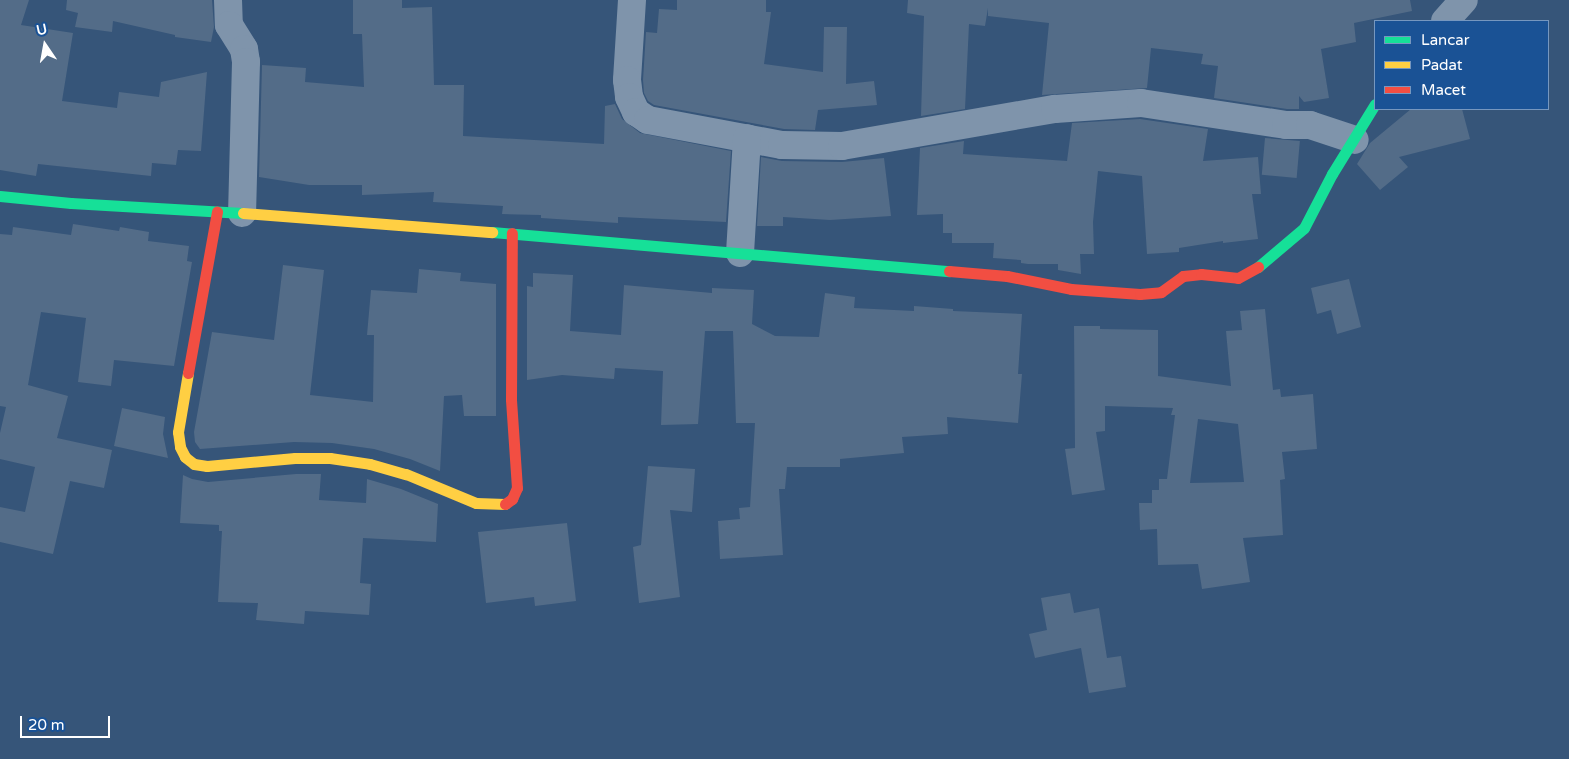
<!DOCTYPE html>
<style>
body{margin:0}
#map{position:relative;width:1569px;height:759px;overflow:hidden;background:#365579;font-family:"Varela Round",sans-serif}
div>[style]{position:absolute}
.building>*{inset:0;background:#536c88;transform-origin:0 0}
.street>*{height:28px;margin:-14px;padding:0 14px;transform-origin:14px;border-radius:14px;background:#7f94ab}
.fast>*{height:11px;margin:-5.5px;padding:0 5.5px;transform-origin:5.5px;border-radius:5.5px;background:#16e098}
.slow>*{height:11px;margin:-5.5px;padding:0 5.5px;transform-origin:5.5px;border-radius:5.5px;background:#ffcf43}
.jam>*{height:11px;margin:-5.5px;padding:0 5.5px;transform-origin:5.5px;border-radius:5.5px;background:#f24e42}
span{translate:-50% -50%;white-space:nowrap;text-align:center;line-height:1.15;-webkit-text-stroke:4px #1a5295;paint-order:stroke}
.legend{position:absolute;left:1374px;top:20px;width:175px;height:90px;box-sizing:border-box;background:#1a5295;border:1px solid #7697bf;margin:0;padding:6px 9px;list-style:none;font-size:15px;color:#fff}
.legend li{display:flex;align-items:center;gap:10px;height:25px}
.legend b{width:25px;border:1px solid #7697bf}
.north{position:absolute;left:20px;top:20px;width:50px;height:50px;-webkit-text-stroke:4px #1a5295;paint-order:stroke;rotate:348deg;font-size:14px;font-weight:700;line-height:20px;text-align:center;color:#fff}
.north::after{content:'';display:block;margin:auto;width:18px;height:22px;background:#fff;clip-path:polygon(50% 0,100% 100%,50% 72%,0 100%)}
.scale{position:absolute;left:20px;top:716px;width:90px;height:22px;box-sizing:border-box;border:2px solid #fff;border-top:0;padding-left:6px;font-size:15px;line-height:18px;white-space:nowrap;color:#fff;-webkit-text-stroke:4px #1a5295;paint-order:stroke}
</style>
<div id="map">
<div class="building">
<div style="clip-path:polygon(0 0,29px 0,21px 25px,73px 33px,62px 101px,117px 108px,119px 92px,159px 97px,161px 82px,207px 72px,201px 151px,178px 150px,176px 165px,152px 163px,151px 176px,38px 164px,36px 176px,0 170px)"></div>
<div style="clip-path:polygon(67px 0,212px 0,214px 27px,211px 42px,175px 37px,175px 35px,113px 21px,112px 32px,75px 27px,78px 13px,66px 10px)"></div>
<div style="clip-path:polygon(353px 0,402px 0,402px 8px,432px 7px,434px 85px,464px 85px,463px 136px,604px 144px,605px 106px,615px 104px,622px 119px,640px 133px,731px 151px,726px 222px,618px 217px,618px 223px,541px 218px,541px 215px,502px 214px,503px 206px,433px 202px,434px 192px,362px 195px,362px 185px,309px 185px,259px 177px,262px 65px,306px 68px,305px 82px,364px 87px,362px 34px,353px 34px)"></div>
<div style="clip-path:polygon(677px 0,766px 0,766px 12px,771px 12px,764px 64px,823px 72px,824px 27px,847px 27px,846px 84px,874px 81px,877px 105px,818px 110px,815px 130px,784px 129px,654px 105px,648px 101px,644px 93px,643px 80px,646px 32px,657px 33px,659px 9px,677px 10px)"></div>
<div style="clip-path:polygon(908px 0,1410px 0,1412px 11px,1354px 23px,1356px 42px,1321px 49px,1329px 98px,1304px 102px,1299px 96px,1299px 109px,1287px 109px,1214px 98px,1218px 66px,1201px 64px,1203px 54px,1151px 48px,1147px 88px,1042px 95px,1049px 23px,988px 16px,988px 8px,985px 26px,969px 24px,965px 109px,921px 116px,924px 16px,907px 13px)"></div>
<div style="clip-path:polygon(1411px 109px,1462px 109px,1470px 139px,1399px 157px,1408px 167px,1380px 190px,1357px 164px,1370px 143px)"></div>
<div style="clip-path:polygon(1140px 119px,1208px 129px,1203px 161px,1258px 157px,1261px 194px,1252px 194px,1258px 239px,1223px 243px,1223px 241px,1179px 248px,1179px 252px,1147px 254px,1142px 176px,1098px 171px,1093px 222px,1094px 254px,1080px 254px,1081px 274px,1058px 270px,1058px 264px,1028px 264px,1021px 263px,1021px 260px,993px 258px,994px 243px,952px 243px,952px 233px,943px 233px,943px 214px,917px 215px,920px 148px,964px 141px,963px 154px,1067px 161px,1072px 123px)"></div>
<div style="left:1265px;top:138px;width:35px;height:37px;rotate:5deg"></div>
<div style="clip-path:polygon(761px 157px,782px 161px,842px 162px,884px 158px,891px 216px,830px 220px,783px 217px,783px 226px,757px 226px)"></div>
<div style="clip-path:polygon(73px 224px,119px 231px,120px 227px,149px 232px,148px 241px,189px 246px,187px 261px,192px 262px,174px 366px,114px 360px,111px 386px,78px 382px,86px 318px,41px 312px,28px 385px,68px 396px,57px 438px,112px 450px,104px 488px,70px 481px,53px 554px,0 542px,0 507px,25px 512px,35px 467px,0 459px,0 433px,6px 407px,0 406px,0 234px,12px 235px,13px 227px,71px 235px)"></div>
<div style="clip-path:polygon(283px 265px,324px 270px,310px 395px,373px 402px,374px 335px,367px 335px,371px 290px,417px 293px,419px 269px,461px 273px,460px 281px,496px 284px,496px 416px,464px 416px,462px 395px,444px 396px,440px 471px,410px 459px,374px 449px,332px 443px,294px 442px,200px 449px,195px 442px,194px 432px,212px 332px,274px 340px)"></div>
<div style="clip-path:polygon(533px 273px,573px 275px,570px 331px,621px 335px,624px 285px,712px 293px,712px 288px,754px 290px,752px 324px,775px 336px,819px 337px,825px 293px,855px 297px,854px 308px,914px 311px,914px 306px,953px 309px,953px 311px,1022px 314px,1018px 374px,1022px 374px,1018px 423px,947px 417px,948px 434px,902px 437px,904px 453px,840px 459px,840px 467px,787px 467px,785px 489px,779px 489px,783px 555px,720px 559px,718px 521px,740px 519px,739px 508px,750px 507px,755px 423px,736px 423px,733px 331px,705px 331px,698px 424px,661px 425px,663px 371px,615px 368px,614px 379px,562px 375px,527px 380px,527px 286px,533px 287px)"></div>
<div style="clip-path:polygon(1349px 279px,1361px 327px,1337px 334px,1331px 310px,1317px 314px,1311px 288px)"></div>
<div style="clip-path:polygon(evenodd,1265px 309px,1273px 390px,1280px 389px,1281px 397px,1313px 394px,1317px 449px,1282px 452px,1285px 479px,1280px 480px,1283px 535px,1243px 538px,1250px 582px,1202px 589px,1198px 564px,1158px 565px,1157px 529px,1140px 530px,1139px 503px,1152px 503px,1152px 490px,1159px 490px,1159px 479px,1167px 479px,1175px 415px,1171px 415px,1173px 408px,1105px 406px,1105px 431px,1096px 432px,1105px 490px,1072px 495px,1065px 449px,1075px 448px,1074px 326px,1100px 326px,1100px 329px,1158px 330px,1158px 376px,1231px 386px,1226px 331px,1242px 330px,1240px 311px,1265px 309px,1198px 419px,1238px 424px,1244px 482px,1190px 483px,1198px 419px)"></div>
<div style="clip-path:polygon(122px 408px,165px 417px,163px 434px,168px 458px,114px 446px)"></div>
<div style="clip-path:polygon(648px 466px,695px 469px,692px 512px,670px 510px,680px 597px,639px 603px,633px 547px,641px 545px)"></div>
<div style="clip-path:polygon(296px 474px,321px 474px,319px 500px,366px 503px,367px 479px,401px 489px,438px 504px,436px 542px,363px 538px,360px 583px,371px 584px,369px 615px,305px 611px,304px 624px,256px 620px,258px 603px,218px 602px,222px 531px,219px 531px,219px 525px,180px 523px,183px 475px,192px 479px,208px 482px)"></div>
<div style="clip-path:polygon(567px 523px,576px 601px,535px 606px,534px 597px,486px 603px,478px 532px)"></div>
<div style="clip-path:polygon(1070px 593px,1074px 613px,1099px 608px,1107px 658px,1121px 656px,1126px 687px,1089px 693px,1081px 648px,1035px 658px,1029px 634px,1047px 630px,1041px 598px)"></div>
</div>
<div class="street">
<div style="left:228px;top:0;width:25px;rotate:88deg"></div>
<div style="left:229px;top:25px;width:28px;rotate:58deg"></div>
<div style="left:244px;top:49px;width:13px;rotate:81deg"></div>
<div style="left:246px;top:62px;width:151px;rotate:91.5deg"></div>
<div style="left:632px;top:0;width:80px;rotate:93.6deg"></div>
<div style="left:627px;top:80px;width:17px;rotate:83deg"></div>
<div style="left:629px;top:97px;width:17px;rotate:65deg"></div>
<div style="left:636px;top:112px;width:14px;rotate:34deg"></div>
<div style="left:648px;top:120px;width:136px;rotate:10.6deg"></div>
<div style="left:782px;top:145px;width:60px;rotate:1deg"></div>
<div style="left:842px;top:146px;width:216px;rotate:-9.9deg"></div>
<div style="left:1055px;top:109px;width:86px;rotate:-4deg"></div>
<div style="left:1141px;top:103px;width:147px;rotate:8.6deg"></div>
<div style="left:1286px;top:125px;width:24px"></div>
<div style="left:1310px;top:125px;width:47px;rotate:18.4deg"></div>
<div style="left:1445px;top:21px;width:28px;rotate:-48deg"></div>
<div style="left:740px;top:253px;width:115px;rotate:-86.5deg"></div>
</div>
<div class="fast">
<div style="left:0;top:196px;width:71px;rotate:5.6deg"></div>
<div style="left:71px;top:203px;width:172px;rotate:3.3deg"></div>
<div style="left:492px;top:232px;width:459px;rotate:4.9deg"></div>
<div style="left:1258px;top:267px;width:60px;rotate:-40.3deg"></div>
<div style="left:1304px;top:228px;width:61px;rotate:-62.6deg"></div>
<div style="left:1332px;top:174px;width:82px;rotate:-58.4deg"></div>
</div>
<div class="slow">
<div style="left:243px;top:213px;width:250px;rotate:4.4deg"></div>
<div style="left:188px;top:373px;width:60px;rotate:99.6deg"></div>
<div style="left:178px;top:432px;width:15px;rotate:82deg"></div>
<div style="left:180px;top:447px;width:11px;rotate:63deg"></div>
<div style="left:185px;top:457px;width:11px;rotate:38deg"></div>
<div style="left:194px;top:464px;width:13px;rotate:9deg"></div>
<div style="left:207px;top:466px;width:88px;rotate:-5.2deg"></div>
<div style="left:295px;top:458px;width:35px"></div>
<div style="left:330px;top:458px;width:40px;rotate:8.5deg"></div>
<div style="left:370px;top:464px;width:37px;rotate:16deg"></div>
<div style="left:406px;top:474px;width:76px;rotate:22.5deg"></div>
<div style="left:476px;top:503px;width:29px;rotate:2deg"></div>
</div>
<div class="jam">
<div style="left:949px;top:271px;width:58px;rotate:4.9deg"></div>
<div style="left:1007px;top:276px;width:65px;rotate:11.5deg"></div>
<div style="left:1071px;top:289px;width:69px;rotate:4.1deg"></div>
<div style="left:1140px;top:294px;width:21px;rotate:-5deg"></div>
<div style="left:1161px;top:292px;width:27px;rotate:-36deg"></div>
<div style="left:1183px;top:276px;width:18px;rotate:-6deg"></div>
<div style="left:1201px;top:274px;width:37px;rotate:6deg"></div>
<div style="left:1238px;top:278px;width:23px;rotate:-29deg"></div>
<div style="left:188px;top:373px;width:164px;rotate:-79.8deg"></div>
<div style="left:505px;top:504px;width:9px;rotate:-36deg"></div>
<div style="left:512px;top:499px;width:12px;rotate:-66deg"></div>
<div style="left:517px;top:488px;width:89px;rotate:-93.9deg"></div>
<div style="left:511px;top:399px;width:166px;rotate:-89.7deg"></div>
</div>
<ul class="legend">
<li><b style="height:6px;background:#16e098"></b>Lancar</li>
<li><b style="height:6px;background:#ffcf43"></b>Padat</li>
<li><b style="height:6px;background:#f24e42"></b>Macet</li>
</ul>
<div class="north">U</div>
<div class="scale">20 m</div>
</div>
